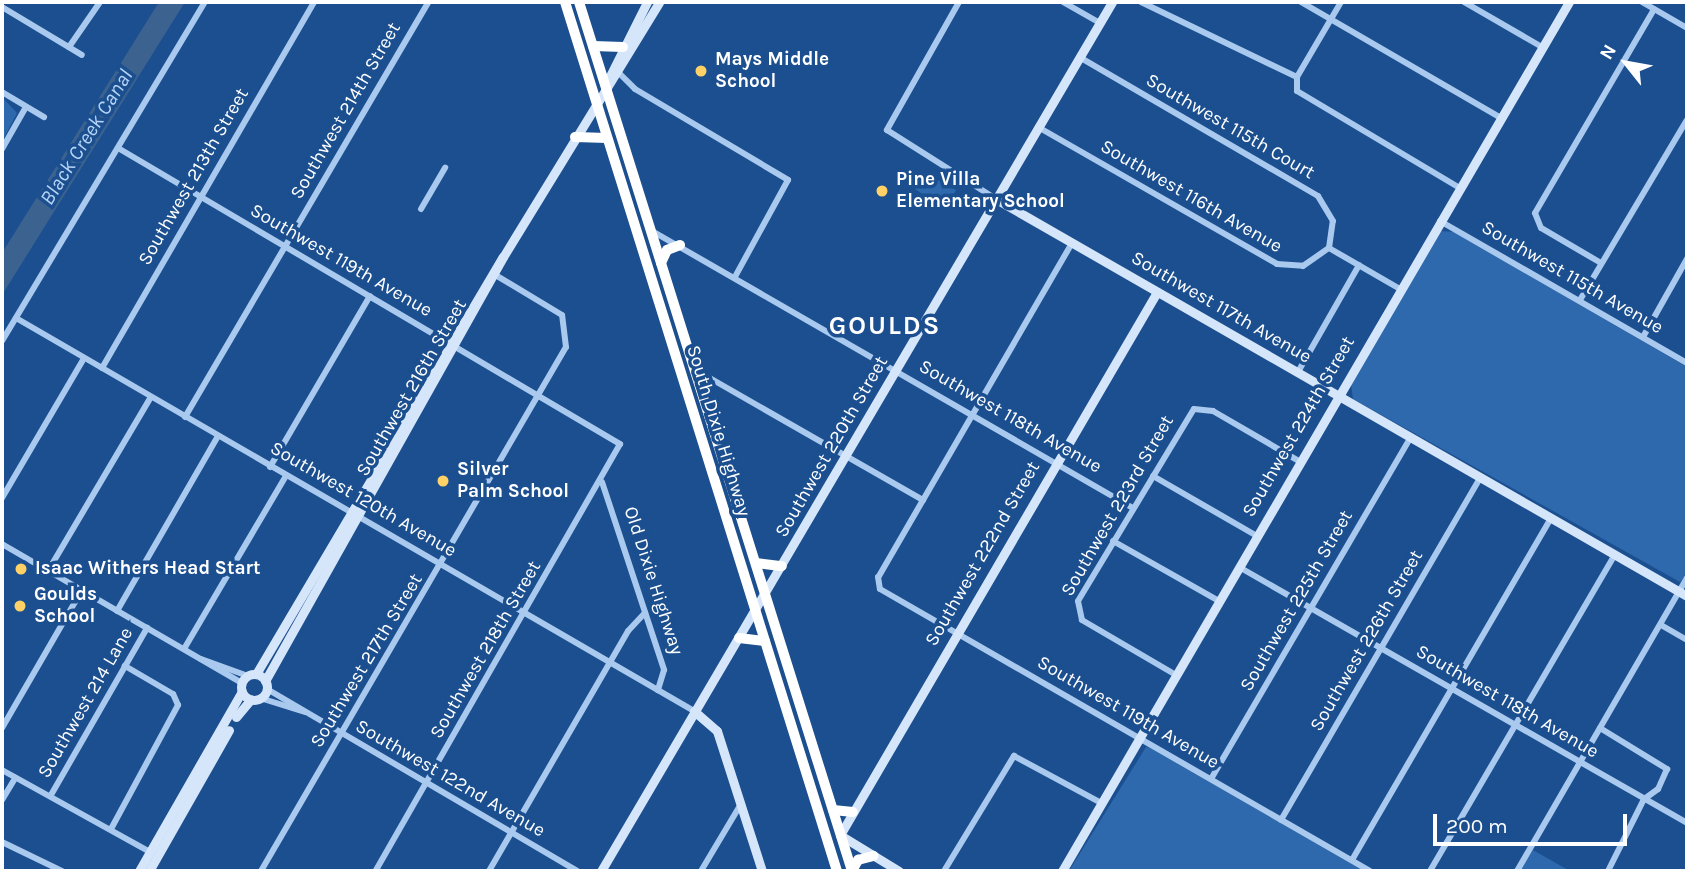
<!DOCTYPE html>
<style>
body{margin:0}
#map{position:relative;width:1689px;height:873px;overflow:hidden;background:#1b4f8f;font-family:Karla,sans-serif}
div>[style]{position:absolute}
.green>*{inset:0;background:#2e69ad}
.water>*{inset:0;background:#3c6290}
.street>*{height:6px;margin:-3px;padding:0 3px;transform-origin:3px;border-radius:3px;background:#a9c9ee}
.secondary>*{height:9px;margin:-4.5px;padding:0 4.5px;transform-origin:4.5px;border-radius:4.5px;background:#d6e6fa}
.secondary>.ring{margin:-4.5px;padding:0;box-sizing:content-box;background:none;border:9px solid #d6e6fa;border-radius:50%}
.highway>*{height:10px;margin:-5px;padding:0 5px;transform-origin:5px;border-radius:5px;background:#fff}
.dots>*{width:19px;height:19px;translate:-50% -50%;box-sizing:border-box;border:4px solid #1b4f8f;border-radius:50%}
span{translate:-50% -50%;white-space:nowrap;text-align:center;line-height:1.15;-webkit-text-stroke:7px #1b4f8f;paint-order:stroke}
.poi-label{font-size:19px;color:#fff;font-weight:700}
.left{translate:0 -50%;text-align:left}
.street-label{font-size:19px;color:#fff}
.water-label{font-size:21px;color:#b5d3f5;font-style:italic}
.district-label{font-size:26px;color:#fff;font-weight:700;letter-spacing:2px}
.frame{position:absolute;inset:0;border:4px solid #fff;pointer-events:none}
.north{position:absolute;left:1591px;top:28px;width:70px;height:70px;-webkit-text-stroke:5px #1b4f8f;paint-order:stroke;rotate:301deg;font-size:19px;font-weight:700;line-height:28px;text-align:center;color:#fff}
.north::after{content:'';display:block;margin:auto;width:24px;height:32px;background:#fff;clip-path:polygon(50% 0,100% 100%,50% 72%,0 100%)}
.scale{position:absolute;left:1433px;top:814px;width:194px;height:32px;box-sizing:border-box;border:4px solid #fff;border-top:0;padding-left:9px;font-size:21px;line-height:24px;white-space:nowrap;color:#fff;-webkit-text-stroke:5px #1b4f8f;paint-order:stroke}
</style>
<div id="map">
<div class="green">
<div style="clip-path:polygon(3px 98px,17px 113px,2px 142px,2px 100px)"></div>
<div style="clip-path:polygon(925px 173px,956px 190px,945px 210px,915px 189px)"></div>
<div style="clip-path:polygon(1440px 231px,1454px 232px,1687px 367px,1687px 574px,1680px 582px,1353px 399px,1351px 384px)"></div>
<div style="clip-path:polygon(1146px 747px,1150px 748px,1364px 871px,1069px 871px)"></div>
<div style="clip-path:polygon(1533px 850px,1570px 871px,1520px 871px)"></div>
</div>
<div class="water">
<div style="clip-path:polygon(159px 2px,185px 2px,2px 295px,2px 253px)"></div>
</div>
<div class="street">
<div style="left:959px;top:2px;width:147px;rotate:119.4deg"></div>
<div style="left:887px;top:130px;width:129px;rotate:32.3deg"></div>
<div style="left:1063px;top:2px;width:43px;rotate:29.6deg"></div>
<div style="left:1141px;top:2px;width:173px;rotate:25.7deg"></div>
<div style="left:1301px;top:2px;width:231px;rotate:30.1deg"></div>
<div style="left:1341px;top:2px;width:87px;rotate:120.4deg"></div>
<div style="left:1297px;top:77px;width:14px;rotate:90deg"></div>
<div style="left:1297px;top:91px;width:190px;rotate:30.8deg"></div>
<div style="left:1464px;top:2px;width:90px;rotate:30deg"></div>
<div style="left:1642px;top:2px;width:52px;rotate:30deg"></div>
<div style="left:2px;top:7px;width:93px;rotate:31deg"></div>
<div style="left:69px;top:47px;width:55px;rotate:-55.4deg"></div>
<div style="left:618px;top:72px;width:24px;rotate:45deg"></div>
<div style="left:635px;top:89px;width:178px;rotate:30.7deg"></div>
<div style="left:788px;top:180px;width:111px;rotate:118.7deg"></div>
<div style="left:2px;top:92px;width:49px;rotate:30.8deg"></div>
<div style="left:1038px;top:127px;width:275px;rotate:29.8deg"></div>
<div style="left:1277px;top:264px;width:26px;rotate:4deg"></div>
<div style="left:1303px;top:266px;width:32px;rotate:-35deg"></div>
<div style="left:1329px;top:248px;width:27px;rotate:-82deg"></div>
<div style="left:1333px;top:221px;width:29px;rotate:-121deg"></div>
<div style="left:1318px;top:196px;width:276px;rotate:-149.8deg"></div>
<div style="left:118px;top:148px;width:583px;rotate:30.53deg"></div>
<div style="left:620px;top:444px;width:492px;rotate:119.8deg"></div>
<div style="left:2px;top:149px;width:48px;rotate:-60.3deg"></div>
<div style="left:421px;top:209px;width:48px;rotate:-59.7deg"></div>
<div style="left:1440px;top:221px;width:285px;rotate:29.9deg"></div>
<div style="left:652px;top:231px;width:555px;rotate:29.94deg"></div>
<div style="left:1072px;top:243px;width:386px;rotate:120.1deg"></div>
<div style="left:878px;top:577px;width:12px;rotate:81deg"></div>
<div style="left:880px;top:589px;width:565px;rotate:29.92deg"></div>
<div style="left:1329px;top:248px;width:82px;rotate:30deg"></div>
<div style="left:1601px;top:263px;width:69px;rotate:-149.7deg"></div>
<div style="left:1541px;top:228px;width:16px;rotate:-112deg"></div>
<div style="left:1535px;top:213px;width:236px;rotate:-59.7deg"></div>
<div style="left:1580px;top:300px;width:209px;rotate:-59.3deg"></div>
<div style="left:16px;top:318px;width:784px;rotate:30.1deg"></div>
<div style="left:1643px;top:337px;width:90px;rotate:-60.6deg"></div>
<div style="left:2px;top:341px;width:395px;rotate:-59.1deg"></div>
<div style="left:102px;top:368px;width:423px;rotate:-59.9deg"></div>
<div style="left:694px;top:369px;width:264px;rotate:29.8deg"></div>
<div style="left:1298px;top:372px;width:123px;rotate:-60.3deg"></div>
<div style="left:185px;top:417px;width:481px;rotate:-59.6deg"></div>
<div style="left:270px;top:467px;width:198px;rotate:-59.7deg"></div>
<div style="left:1153px;top:476px;width:120px;rotate:30deg"></div>
<div style="left:602px;top:482px;width:198px;rotate:71.7deg"></div>
<div style="left:664px;top:670px;width:21px;rotate:107deg"></div>
<div style="left:2px;top:498px;width:162px;rotate:-59.6deg"></div>
<div style="left:1113px;top:541px;width:122px;rotate:29.5deg"></div>
<div style="left:2px;top:544px;width:277px;rotate:30.1deg"></div>
<div style="left:1239px;top:567px;width:516px;rotate:29.74deg"></div>
<div style="left:48px;top:571px;width:202px;rotate:-59.4deg"></div>
<div style="left:117px;top:611px;width:202px;rotate:-60deg"></div>
<div style="left:1661px;top:625px;width:30px;rotate:30deg"></div>
<div style="left:184px;top:649px;width:201px;rotate:-59.5deg"></div>
<div style="left:201px;top:659px;width:50px;rotate:19.9deg"></div>
<div style="left:1176px;top:675px;width:109px;rotate:-149.7deg"></div>
<div style="left:1082px;top:620px;width:19px;rotate:-102deg"></div>
<div style="left:1078px;top:601px;width:224px;rotate:-58.9deg"></div>
<div style="left:1194px;top:409px;width:19px;rotate:6deg"></div>
<div style="left:1213px;top:411px;width:99px;rotate:30.2deg"></div>
<div style="left:267px;top:689px;width:359px;rotate:30.4deg"></div>
<div style="left:260px;top:698px;width:47px;rotate:17.3deg"></div>
<div style="left:2px;top:728px;width:160px;rotate:-59.9deg"></div>
<div style="left:1600px;top:728px;width:79px;rotate:31.5deg"></div>
<div style="left:1667px;top:769px;width:22px;rotate:114deg"></div>
<div style="left:1658px;top:789px;width:17px;rotate:144deg"></div>
<div style="left:2px;top:770px;width:169px;rotate:29deg"></div>
<div style="left:1211px;top:779px;width:395px;rotate:-59.7deg"></div>
<div style="left:51px;top:795px;width:193px;rotate:-60.1deg"></div>
<div style="left:2px;top:800px;width:26px;rotate:-59deg"></div>
<div style="left:1281px;top:820px;width:396px;rotate:-59.8deg"></div>
<div style="left:111px;top:829px;width:141px;rotate:-61.6deg"></div>
<div style="left:178px;top:705px;width:12px;rotate:-114deg"></div>
<div style="left:173px;top:694px;width:56px;rotate:-149.7deg"></div>
<div style="left:2px;top:842px;width:67px;rotate:25.8deg"></div>
<div style="left:1352px;top:860px;width:396px;rotate:-59.8deg"></div>
<div style="left:261px;top:871px;width:606px;rotate:-59.8deg"></div>
<div style="left:566px;top:347px;width:32px;rotate:-97deg"></div>
<div style="left:562px;top:315px;width:76px;rotate:-149deg"></div>
<div style="left:489px;top:871px;width:277px;rotate:-59.9deg"></div>
<div style="left:628px;top:631px;width:25px;rotate:-47deg"></div>
<div style="left:701px;top:871px;width:78px;rotate:-59.2deg"></div>
<div style="left:944px;top:871px;width:135px;rotate:-58.7deg"></div>
<div style="left:1014px;top:756px;width:101px;rotate:28.3deg"></div>
<div style="left:1430px;top:871px;width:366px;rotate:-59.7deg"></div>
<div style="left:1517px;top:871px;width:339px;rotate:-59.9deg"></div>
<div style="left:1608px;top:871px;width:80px;rotate:-63.4deg"></div>
</div>
<div class="secondary">
<div style="left:606px;top:84px;width:92px;rotate:-63.4deg"></div>
<div style="left:996px;top:199px;width:797px;rotate:29.88deg"></div>
<div style="left:256px;top:674px;width:485px;rotate:-59.4deg"></div>
<div class="ring" style="left:241px;top:674px;width:17px;height:17px"></div>
<div style="left:265px;top:681px;width:486px;rotate:-60.7deg"></div>
<div style="left:503px;top:257px;width:299px;rotate:-58.5deg"></div>
<div style="left:694px;top:711px;width:30px;rotate:41deg"></div>
<div style="left:717px;top:731px;width:147px;rotate:72.2deg"></div>
<div style="left:236px;top:717px;width:23px;rotate:-50deg"></div>
<div style="left:139px;top:871px;width:207px;rotate:-60.2deg"></div>
<div style="left:149px;top:871px;width:162px;rotate:-60.4deg"></div>
<div style="left:601px;top:871px;width:1008px;rotate:-59.54deg"></div>
<div style="left:899px;top:871px;width:69px;rotate:-148.6deg"></div>
<div style="left:840px;top:835px;width:629px;rotate:-59.72deg"></div>
<div style="left:1062px;top:871px;width:1006px;rotate:-59.74deg"></div>
</div>
<div class="highway">
<div style="left:565px;top:2px;width:911px;rotate:72.62deg"></div>
<div style="left:579px;top:2px;width:911px;rotate:72.56deg"></div>
<div style="left:593px;top:46px;width:30px;rotate:2deg"></div>
<div style="left:575px;top:137px;width:32px;rotate:2deg"></div>
<div style="left:661px;top:263px;width:14px;rotate:-65deg"></div>
<div style="left:667px;top:250px;width:14px;rotate:-21deg"></div>
<div style="left:756px;top:563px;width:26px;rotate:7deg"></div>
<div style="left:739px;top:638px;width:26px;rotate:7deg"></div>
<div style="left:833px;top:810px;width:20px;rotate:6deg"></div>
<div style="left:852px;top:871px;width:13px;rotate:-61deg"></div>
<div style="left:858px;top:860px;width:16px;rotate:-15deg"></div>
</div>
<div class="dots">
<div style="left:701px;top:71px;background:#ffd166"></div>
<div style="left:882px;top:191px;background:#ffd166"></div>
<div style="left:443px;top:481px;background:#ffd166"></div>
<div style="left:21px;top:569px;background:#ffd166"></div>
<div style="left:20px;top:606px;background:#ffd166"></div>
</div>
<div class="poi-label">
<span class="left" style="left:715px;top:71px">Mays Middle<br>School</span>
<span class="left" style="left:896px;top:191px">Pine Villa<br>Elementary School</span>
<span class="left" style="left:457px;top:481px">Silver<br>Palm School</span>
<span class="left" style="left:35px;top:569px">Isaac Withers Head Start</span>
<span class="left" style="left:34px;top:606px">Goulds<br>School</span>
</div>
<div class="street-label">
<span style="left:346px;top:111px;rotate:-60deg">Southwest 214th Street</span>
<span style="left:1230px;top:127px;rotate:30deg">Southwest 115th Court</span>
<span style="left:194px;top:177px;rotate:-60deg">Southwest 213th Street</span>
<span style="left:1191px;top:197px;rotate:30deg">Southwest 116th Avenue</span>
<span style="left:341px;top:261px;rotate:30deg">Southwest 119th Avenue</span>
<span style="left:1572px;top:278px;rotate:30deg">Southwest 115th Avenue</span>
<span style="left:1221px;top:308px;rotate:30deg">Southwest 117th Avenue</span>
<span style="left:412px;top:388px;rotate:-60deg">Southwest 216th Street</span>
<span style="left:1010px;top:417px;rotate:30deg">Southwest 118th Avenue</span>
<span style="left:1299px;top:427px;rotate:-60deg">Southwest 224th Street</span>
<span style="left:718px;top:431px;rotate:73deg">South Dixie Highway</span>
<span style="left:832px;top:447px;rotate:-60deg">Southwest 220th Street</span>
<span style="left:363px;top:500px;rotate:30deg">Southwest 120th Avenue</span>
<span style="left:1118px;top:506px;rotate:-60deg">Southwest 223rd Street</span>
<span style="left:983px;top:554px;rotate:-60deg">Southwest 222nd Street</span>
<span style="left:653px;top:581px;rotate:72deg">Old Dixie Highway</span>
<span style="left:1297px;top:601px;rotate:-60deg">Southwest 225th Street</span>
<span style="left:1367px;top:641px;rotate:-60deg">Southwest 226th Street</span>
<span style="left:486px;top:650px;rotate:-60deg">Southwest 218th Street</span>
<span style="left:367px;top:661px;rotate:-59deg">Southwest 217th Street</span>
<span style="left:1507px;top:702px;rotate:30deg">Southwest 118th Avenue</span>
<span style="left:86px;top:703px;rotate:-60deg">Southwest 214 Lane</span>
<span style="left:1128px;top:713px;rotate:30deg">Southwest 119th Avenue</span>
<span style="left:450px;top:779px;rotate:30deg">Southwest 122nd Avenue</span>
</div>
<div class="water-label">
<span style="left:86px;top:137px;rotate:-58deg">Black Creek Canal</span>
</div>
<div class="district-label">
<span style="left:885px;top:326px">GOULDS</span>
</div>
<div class="frame"></div>
<div class="north">N</div>
<div class="scale">200 m</div>
</div>
